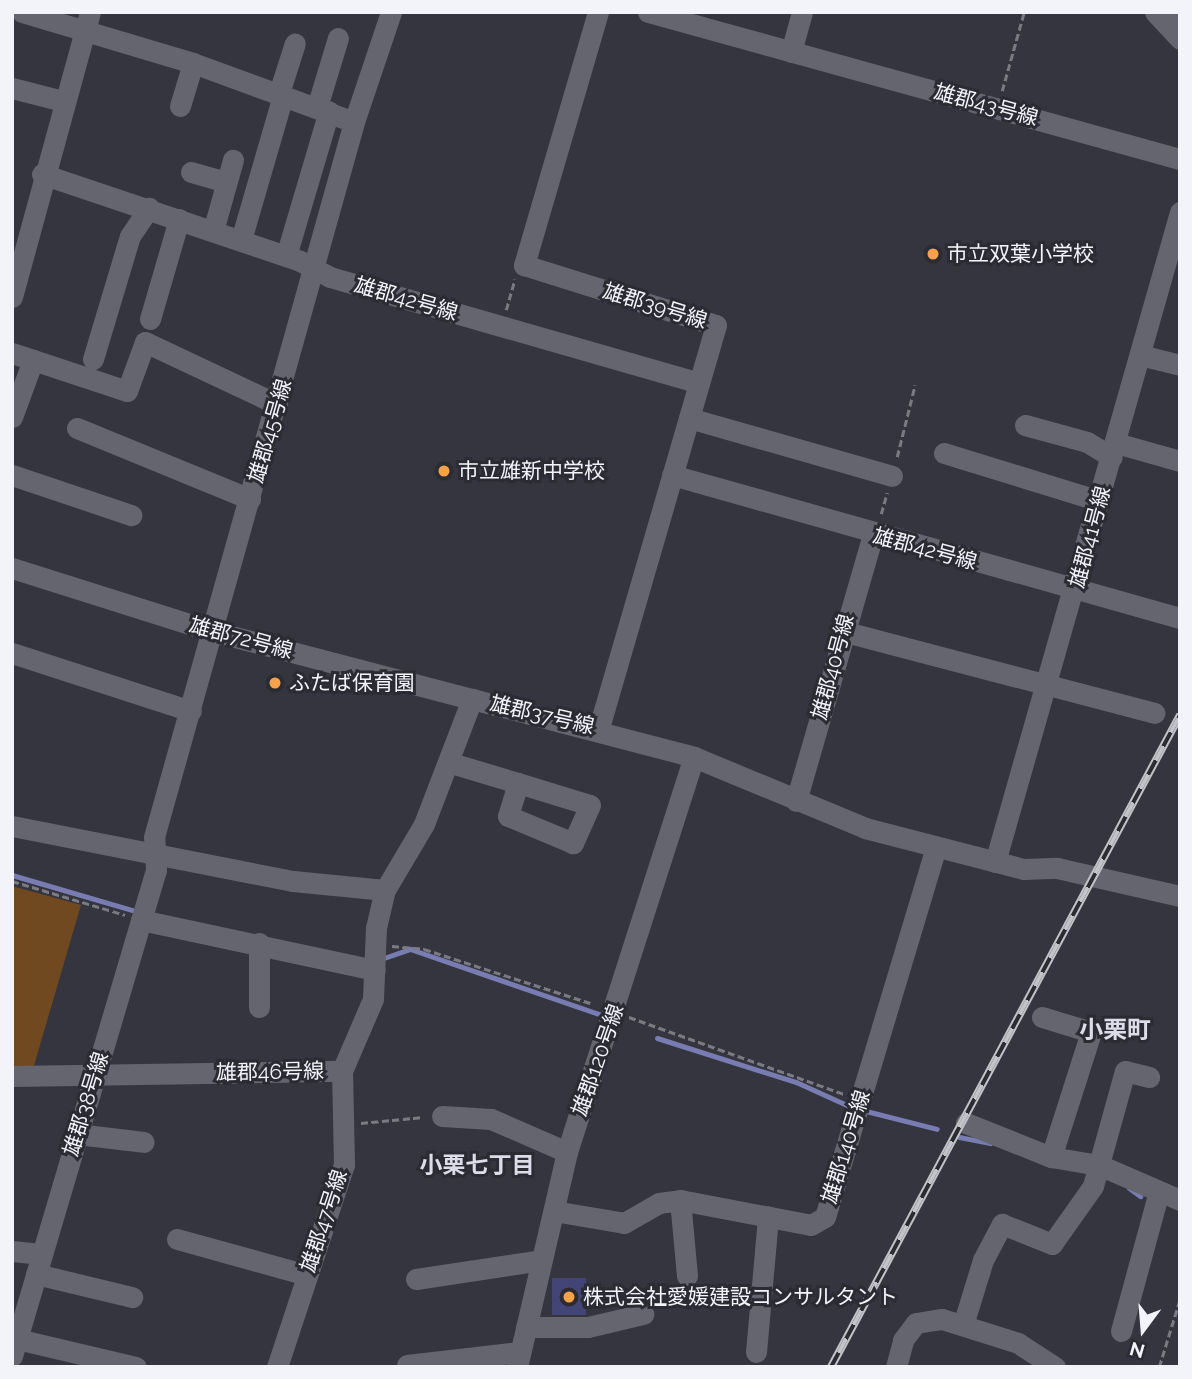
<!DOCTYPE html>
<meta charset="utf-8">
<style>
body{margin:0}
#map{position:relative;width:1192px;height:1379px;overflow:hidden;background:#34353e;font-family:Raleway,"Noto Sans JP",sans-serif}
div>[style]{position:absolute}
.green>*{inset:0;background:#704921}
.stream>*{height:5px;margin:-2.5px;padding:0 2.5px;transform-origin:2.5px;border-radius:2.5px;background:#787cb1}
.building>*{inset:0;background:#434576;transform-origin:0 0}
.path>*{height:2.5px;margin-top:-1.25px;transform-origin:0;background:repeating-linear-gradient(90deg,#797a82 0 7px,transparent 0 10.5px)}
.minor>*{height:21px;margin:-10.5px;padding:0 10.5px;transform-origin:10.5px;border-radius:10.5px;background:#64656f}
.rail>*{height:8px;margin-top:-4px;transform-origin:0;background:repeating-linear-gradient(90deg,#2a2b33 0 16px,#c2c3c9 0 32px);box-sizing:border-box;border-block:2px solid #c2c3c9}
.dots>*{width:19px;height:19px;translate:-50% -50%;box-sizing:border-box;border:4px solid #2a2b33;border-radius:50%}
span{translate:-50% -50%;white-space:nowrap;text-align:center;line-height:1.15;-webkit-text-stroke:6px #2a2b33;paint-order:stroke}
.street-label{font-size:21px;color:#f3f4f9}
.poi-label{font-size:21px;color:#f3f4f9}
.left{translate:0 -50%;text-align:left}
.neighbourhood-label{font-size:23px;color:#dcdde9;font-weight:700}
.quarter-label{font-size:24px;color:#dcdde9;font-weight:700}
.frame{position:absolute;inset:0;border:14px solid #f3f4f9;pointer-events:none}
.north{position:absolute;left:1108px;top:1295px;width:70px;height:70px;-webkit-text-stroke:5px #2a2b33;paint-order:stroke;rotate:196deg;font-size:19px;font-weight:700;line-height:28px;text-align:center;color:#f3f4f9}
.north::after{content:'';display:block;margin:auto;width:24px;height:32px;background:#f3f4f9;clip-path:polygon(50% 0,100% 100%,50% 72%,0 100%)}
</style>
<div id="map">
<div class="green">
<div style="clip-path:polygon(12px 886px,81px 905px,33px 1069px,12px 1069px)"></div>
</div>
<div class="stream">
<div style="left:12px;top:875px;width:128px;rotate:16.3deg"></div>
<div style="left:381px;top:959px;width:31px;rotate:-19deg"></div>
<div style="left:410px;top:949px;width:206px;rotate:19deg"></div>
<div style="left:657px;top:1038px;width:146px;rotate:17.6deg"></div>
<div style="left:796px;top:1082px;width:58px;rotate:24.4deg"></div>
<div style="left:862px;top:1110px;width:77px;rotate:14.2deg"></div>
<div style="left:959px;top:1137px;width:32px;rotate:11deg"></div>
<div style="left:1129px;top:1188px;width:14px;rotate:36deg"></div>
</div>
<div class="building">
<div style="left:586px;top:1278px;width:37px;height:34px;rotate:90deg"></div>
</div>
<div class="path">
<div style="left:1002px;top:91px;width:82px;rotate:-74.4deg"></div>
<div style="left:506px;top:310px;width:32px;rotate:-74deg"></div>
<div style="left:897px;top:457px;width:74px;rotate:-76deg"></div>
<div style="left:881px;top:514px;width:22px;rotate:-74deg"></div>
<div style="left:12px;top:881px;width:118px;rotate:16.7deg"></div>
<div style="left:392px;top:946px;width:32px;rotate:5deg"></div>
<div style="left:424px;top:949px;width:178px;rotate:18deg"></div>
<div style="left:629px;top:1017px;width:228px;rotate:19.7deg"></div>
<div style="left:361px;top:1123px;width:63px;rotate:-5.4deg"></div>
<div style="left:1159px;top:1367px;width:71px;rotate:-72.8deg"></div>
</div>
<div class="minor">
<div style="left:22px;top:12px;width:178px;rotate:16.6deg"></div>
<div style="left:193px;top:63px;width:171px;rotate:20.1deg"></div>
<div style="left:598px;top:12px;width:264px;rotate:106.3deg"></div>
<div style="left:524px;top:265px;width:201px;rotate:17.4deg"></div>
<div style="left:716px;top:325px;width:421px;rotate:106.2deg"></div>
<div style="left:648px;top:12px;width:552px;rotate:15.45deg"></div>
<div style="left:1155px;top:12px;width:37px;rotate:47deg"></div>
<div style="left:1178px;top:12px;width:3px;rotate:45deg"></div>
<div style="left:791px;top:52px;width:41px;rotate:-74.6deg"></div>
<div style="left:12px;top:88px;width:53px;rotate:14.3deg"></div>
<div style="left:279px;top:93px;width:52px;rotate:-72.3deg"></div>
<div style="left:180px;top:106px;width:45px;rotate:-73.2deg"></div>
<div style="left:317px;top:107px;width:72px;rotate:-73.1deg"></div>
<div style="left:191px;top:172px;width:37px;rotate:16deg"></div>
<div style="left:42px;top:174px;width:272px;rotate:18.6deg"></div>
<div style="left:300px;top:261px;width:34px;rotate:28deg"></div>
<div style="left:330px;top:277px;width:384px;rotate:16deg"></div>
<div style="left:213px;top:231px;width:74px;rotate:-74.3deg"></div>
<div style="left:241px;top:240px;width:151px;rotate:-73.8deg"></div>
<div style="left:286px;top:256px;width:151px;rotate:-73.5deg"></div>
<div style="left:12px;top:297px;width:295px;rotate:-74.7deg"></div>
<div style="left:150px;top:319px;width:104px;rotate:-73.8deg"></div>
<div style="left:12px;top:353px;width:121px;rotate:18.3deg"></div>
<div style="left:127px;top:391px;width:52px;rotate:-69.8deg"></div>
<div style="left:145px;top:342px;width:146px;rotate:25.2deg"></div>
<div style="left:1140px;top:355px;width:41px;rotate:14deg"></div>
<div style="left:93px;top:359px;width:128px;rotate:-73.3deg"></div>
<div style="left:130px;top:236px;width:34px;rotate:-56deg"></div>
<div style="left:12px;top:417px;width:61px;rotate:-69.8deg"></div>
<div style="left:689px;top:418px;width:211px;rotate:15.9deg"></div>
<div style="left:1025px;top:425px;width:64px;rotate:15.3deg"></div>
<div style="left:1087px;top:442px;width:29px;rotate:31deg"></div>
<div style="left:77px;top:428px;width:187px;rotate:22.3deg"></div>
<div style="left:1116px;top:443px;width:66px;rotate:15.7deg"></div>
<div style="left:944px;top:453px;width:163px;rotate:17.1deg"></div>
<div style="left:12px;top:475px;width:126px;rotate:18.6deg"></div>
<div style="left:672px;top:475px;width:528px;rotate:15.72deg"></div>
<div style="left:12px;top:568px;width:210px;rotate:17.5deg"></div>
<div style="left:212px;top:631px;width:269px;rotate:14.7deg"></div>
<div style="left:842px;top:631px;width:323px;rotate:14.7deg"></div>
<div style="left:12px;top:653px;width:188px;rotate:18deg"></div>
<div style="left:451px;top:763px;width:70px;rotate:16.6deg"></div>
<div style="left:518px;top:783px;width:75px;rotate:17deg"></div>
<div style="left:590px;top:805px;width:42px;rotate:114.1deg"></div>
<div style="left:573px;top:843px;width:70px;rotate:-157.4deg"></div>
<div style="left:508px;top:816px;width:34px;rotate:-73deg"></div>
<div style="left:796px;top:801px;width:277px;rotate:-73.9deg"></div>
<div style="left:12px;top:826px;width:286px;rotate:11.1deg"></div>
<div style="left:293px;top:881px;width:92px;rotate:5.6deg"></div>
<div style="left:385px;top:890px;width:77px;rotate:-59.4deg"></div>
<div style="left:424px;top:824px;width:134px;rotate:-69deg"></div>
<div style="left:472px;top:699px;width:229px;rotate:14.6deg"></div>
<div style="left:694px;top:757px;width:185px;rotate:22.5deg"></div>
<div style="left:865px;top:828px;width:164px;rotate:14.5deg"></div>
<div style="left:1024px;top:869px;width:33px;rotate:-2deg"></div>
<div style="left:1057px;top:868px;width:126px;rotate:12.8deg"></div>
<div style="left:995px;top:862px;width:676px;rotate:-74.11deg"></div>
<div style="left:141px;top:920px;width:239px;rotate:12.1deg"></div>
<div style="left:259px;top:1007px;width:64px;rotate:-90deg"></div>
<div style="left:1042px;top:1017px;width:51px;rotate:17deg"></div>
<div style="left:1091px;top:1032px;width:131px;rotate:107.7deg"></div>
<div style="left:12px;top:1076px;width:330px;rotate:-0.9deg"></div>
<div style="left:342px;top:1071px;width:78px;rotate:-66.7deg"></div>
<div style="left:373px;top:999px;width:71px;rotate:-87.6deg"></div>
<div style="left:376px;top:928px;width:39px;rotate:-77deg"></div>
<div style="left:442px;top:1116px;width:49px;rotate:3.5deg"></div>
<div style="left:491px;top:1119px;width:83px;rotate:23.5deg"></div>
<div style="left:966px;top:1123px;width:92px;rotate:21.8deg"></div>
<div style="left:1051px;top:1157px;width:49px;rotate:9.5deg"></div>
<div style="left:1099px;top:1165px;width:88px;rotate:23.4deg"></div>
<div style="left:77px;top:1134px;width:67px;rotate:6.8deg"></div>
<div style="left:680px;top:1200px;width:76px;rotate:84.7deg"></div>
<div style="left:554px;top:1211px;width:71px;rotate:9.7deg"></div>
<div style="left:624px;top:1223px;width:40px;rotate:-29.7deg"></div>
<div style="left:659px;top:1203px;width:21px;rotate:-8deg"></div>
<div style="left:680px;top:1200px;width:133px;rotate:10.8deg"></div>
<div style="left:811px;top:1225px;width:16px;rotate:-30deg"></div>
<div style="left:825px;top:1217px;width:385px;rotate:-73.3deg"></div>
<div style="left:177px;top:1239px;width:135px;rotate:15.5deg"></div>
<div style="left:12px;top:1251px;width:30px;rotate:6deg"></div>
<div style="left:36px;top:1274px;width:99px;rotate:13.5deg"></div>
<div style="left:416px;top:1279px;width:127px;rotate:-8.6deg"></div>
<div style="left:963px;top:1325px;width:68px;rotate:-72.9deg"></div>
<div style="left:983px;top:1260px;width:41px;rotate:-62.2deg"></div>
<div style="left:1002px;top:1224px;width:54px;rotate:21.8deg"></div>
<div style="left:1052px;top:1244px;width:71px;rotate:-54.7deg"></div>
<div style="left:1093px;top:1186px;width:119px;rotate:-74.5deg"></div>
<div style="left:1125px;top:1071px;width:25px;rotate:14deg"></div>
<div style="left:526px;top:1327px;width:62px"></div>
<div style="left:588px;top:1327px;width:57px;rotate:-13.3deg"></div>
<div style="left:1121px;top:1331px;width:141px;rotate:-74.8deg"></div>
<div style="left:17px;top:1339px;width:122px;rotate:13.2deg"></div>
<div style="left:756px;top:1352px;width:136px;rotate:-84.9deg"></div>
<div style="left:12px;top:1356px;width:507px;rotate:-73.5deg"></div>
<div style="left:156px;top:870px;width:33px;rotate:-93deg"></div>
<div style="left:154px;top:837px;width:742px;rotate:-74.37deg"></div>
<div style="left:354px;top:122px;width:116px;rotate:-71.4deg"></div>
<div style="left:407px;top:1365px;width:114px;rotate:-6.6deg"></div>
<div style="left:277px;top:1367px;width:213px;rotate:-71.7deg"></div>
<div style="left:344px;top:1165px;width:94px;rotate:-91.2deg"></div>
<div style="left:517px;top:1367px;width:221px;rotate:-76.9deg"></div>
<div style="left:567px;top:1152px;width:415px;rotate:-72.2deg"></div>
<div style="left:896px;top:1367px;width:28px;rotate:-75deg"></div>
<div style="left:903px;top:1340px;width:21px;rotate:-53deg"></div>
<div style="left:916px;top:1323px;width:26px;rotate:-9deg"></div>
<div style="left:942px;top:1319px;width:80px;rotate:17.5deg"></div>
<div style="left:1018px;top:1343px;width:44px;rotate:33deg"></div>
</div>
<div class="rail">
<div style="left:831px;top:1367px;width:740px;rotate:-61.84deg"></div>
</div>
<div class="dots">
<div style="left:933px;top:254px;background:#f7a248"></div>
<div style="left:444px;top:471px;background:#f7a248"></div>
<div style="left:275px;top:683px;background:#f7a248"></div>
<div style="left:569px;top:1297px;background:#f7a248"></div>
</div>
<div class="street-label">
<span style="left:986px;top:105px;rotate:15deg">雄郡43号線</span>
<span style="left:406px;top:299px;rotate:16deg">雄郡42号線</span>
<span style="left:655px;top:306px;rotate:17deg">雄郡39号線</span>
<span style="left:270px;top:431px;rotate:-74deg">雄郡45号線</span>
<span style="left:1090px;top:537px;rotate:-75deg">雄郡41号線</span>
<span style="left:925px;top:549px;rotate:15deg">雄郡42号線</span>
<span style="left:241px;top:638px;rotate:15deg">雄郡72号線</span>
<span style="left:833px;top:667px;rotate:-75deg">雄郡40号線</span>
<span style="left:542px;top:715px;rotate:13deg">雄郡37号線</span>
<span style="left:598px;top:1060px;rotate:-71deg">雄郡120号線</span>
<span style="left:270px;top:1072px;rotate:-1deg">雄郡46号線</span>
<span style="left:86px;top:1104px;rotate:-73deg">雄郡38号線</span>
<span style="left:846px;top:1147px;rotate:-73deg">雄郡140号線</span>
<span style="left:324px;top:1221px;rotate:-72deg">雄郡47号線</span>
</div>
<div class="poi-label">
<span class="left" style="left:947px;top:254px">市立双葉小学校</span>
<span class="left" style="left:458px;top:471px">市立雄新中学校</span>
<span class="left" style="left:289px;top:683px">ふたば保育園</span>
<span class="left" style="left:583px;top:1297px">株式会社愛媛建設コンサルタント</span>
</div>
<div class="neighbourhood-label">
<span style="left:477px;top:1165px">小栗七丁目</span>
</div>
<div class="quarter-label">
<span style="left:1115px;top:1030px">小栗町</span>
</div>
<div class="frame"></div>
<div class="north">N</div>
</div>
